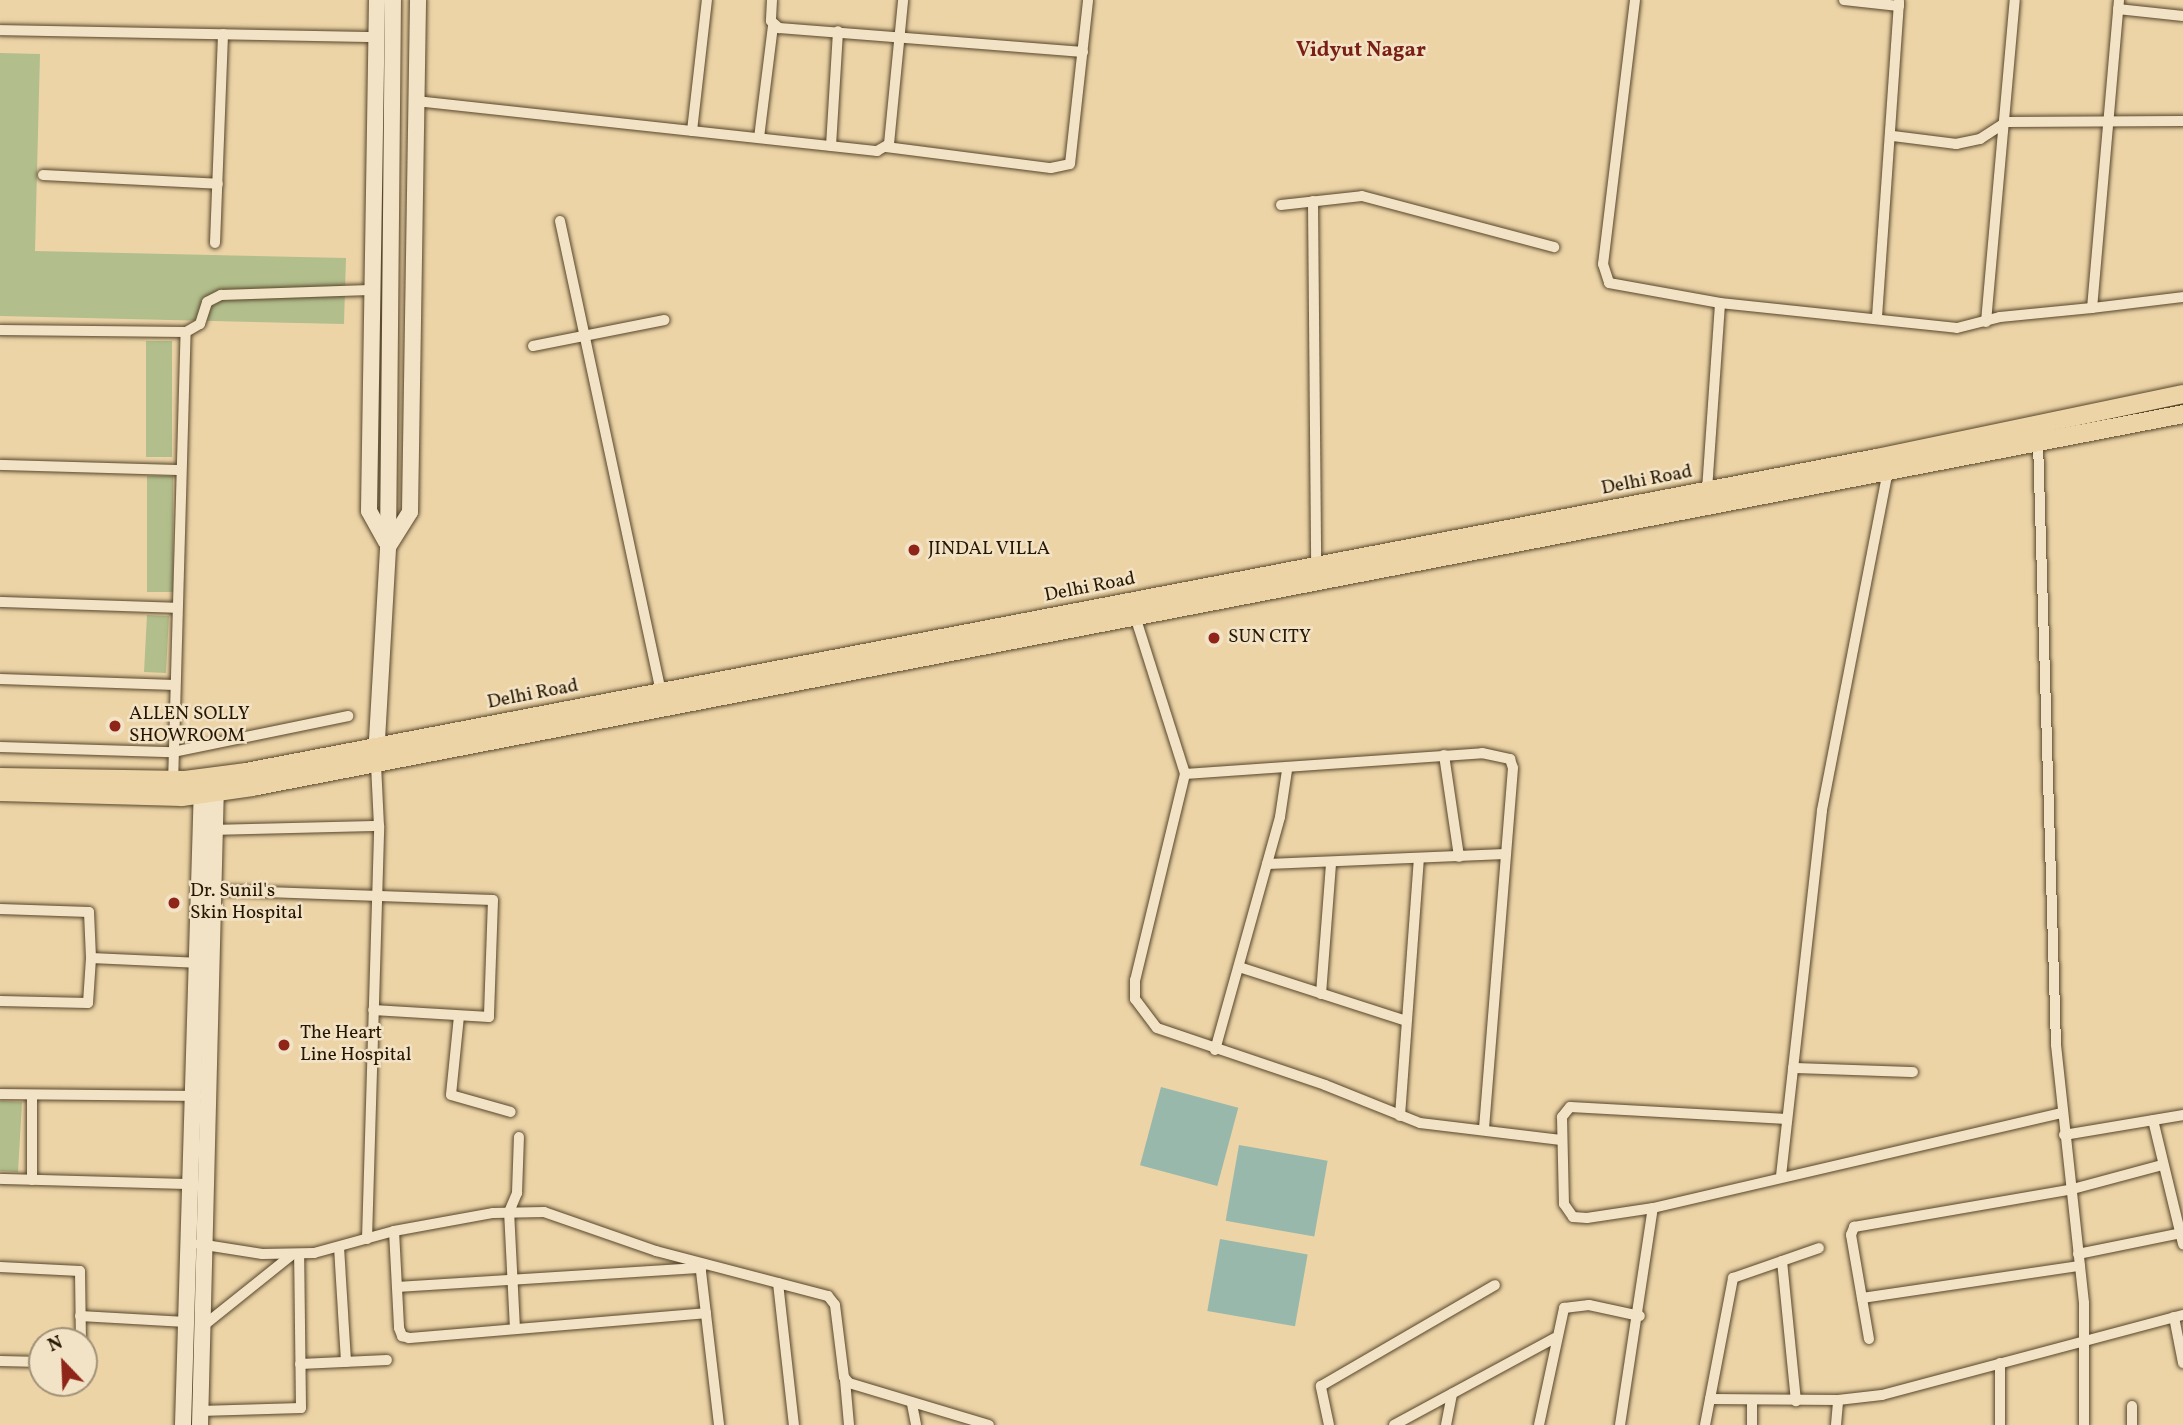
<!DOCTYPE html>
<style>
body{margin:0}
#map{position:relative;width:2183px;height:1425px;overflow:hidden;background:#ecd4a7;font-family:Vollkorn,serif}
div>[style]{position:absolute}
.green>*{inset:0;background:#b2be8c;transform-origin:0 0}
.water>*{inset:0;background:#99b8ac;transform-origin:0 0}
.roads{filter:drop-shadow(0 0 2px #57462b) drop-shadow(0 0 2px #57462b)}
.street>*{height:10px;margin:-5px;padding:0 5px;transform-origin:5px;border-radius:5px;background:#f3e3c6}
.secondary>*{height:16px;margin:-8px;padding:0 8px;transform-origin:8px;border-radius:8px;background:#f3e3c6}
.primary>*{height:18px;margin:-9px;padding:0 9px;transform-origin:9px;border-radius:9px;background:#ecd4a7}
.dots>*{width:19px;height:19px;translate:-50% -50%;box-sizing:border-box;border:4px solid #f3e3c6;border-radius:50%}
span{translate:-50% -50%;white-space:nowrap;text-align:center;line-height:1.15;-webkit-text-stroke:5px #f3e3c6;paint-order:stroke}
.street-label{font-size:19px;color:#251702}
.poi-label{font-size:19px;color:#251702}
.left{translate:0 -50%;text-align:left}
.neighbourhood-label{font-size:21px;color:#7a1f14;font-weight:700}
.north{position:absolute;left:28px;top:1327px;width:70px;height:70px;box-sizing:border-box;background:#f3e3c6;border:2px solid #a19178;border-radius:50%;rotate:337deg;font-size:19px;font-weight:700;line-height:28px;text-align:center;color:#251702}
.north::after{content:'';display:block;margin:auto;width:24px;height:32px;background:#8f2418;clip-path:polygon(50% 0,100% 100%,50% 72%,0 100%)}
</style>
<div id="map">
<div class="green">
<div style="clip-path:polygon(0 53px,40px 54px,35px 251px,346px 258px,344px 324px,0 316px)"></div>
<div style="left:146px;top:341px;width:26px;height:116px"></div>
<div style="left:147px;top:476px;width:26px;height:116px"></div>
<div style="left:147px;top:615px;width:22px;height:57px;rotate:3deg"></div>
<div style="clip-path:polygon(0 1101px,22px 1102px,18px 1172px,0 1171px)"></div>
</div>
<div class="water">
<div style="left:1161px;top:1087px;width:80px;height:81px;rotate:15deg"></div>
<div style="left:1239px;top:1145px;width:90px;height:77px;rotate:10deg"></div>
<div style="left:1220px;top:1239px;width:89px;height:73px;rotate:10deg"></div>
</div>
<div class="roads">
<div class="street">
<div style="left:772px;top:0;width:21px;rotate:93deg"></div>
<div style="left:771px;top:21px;width:11px;rotate:41deg"></div>
<div style="left:779px;top:28px;width:305px;rotate:4.5deg"></div>
<div style="left:1635px;top:0;width:266px;rotate:96.9deg"></div>
<div style="left:1603px;top:264px;width:20px;rotate:72deg"></div>
<div style="left:1609px;top:283px;width:113px;rotate:10.2deg"></div>
<div style="left:1720px;top:303px;width:238px;rotate:6deg"></div>
<div style="left:1957px;top:328px;width:44px;rotate:-14.3deg"></div>
<div style="left:2000px;top:317px;width:92px;rotate:-5.6deg"></div>
<div style="left:1844px;top:0;width:55px;rotate:6.2deg"></div>
<div style="left:1899px;top:6px;width:5px;rotate:-90deg"></div>
<div style="left:2119px;top:0;width:309px;rotate:95deg"></div>
<div style="left:2092px;top:308px;width:92px;rotate:-6.9deg"></div>
<div style="left:2118px;top:9px;width:65px;rotate:6.1deg"></div>
<div style="left:0;top:30px;width:376px;rotate:1.1deg"></div>
<div style="left:416px;top:101px;width:464px;rotate:6.2deg"></div>
<div style="left:877px;top:151px;width:14px;rotate:-30deg"></div>
<div style="left:889px;top:144px;width:145px;rotate:-84.4deg"></div>
<div style="left:692px;top:131px;width:132px;rotate:-83.5deg"></div>
<div style="left:1893px;top:136px;width:64px;rotate:7.2deg"></div>
<div style="left:1956px;top:144px;width:25px;rotate:-12deg"></div>
<div style="left:1980px;top:139px;width:31px;rotate:-33deg"></div>
<div style="left:2006px;top:122px;width:177px;rotate:-0.3deg"></div>
<div style="left:759px;top:138px;width:114px;rotate:-82.9deg"></div>
<div style="left:831px;top:146px;width:115px;rotate:-86.5deg"></div>
<div style="left:886px;top:147px;width:166px;rotate:7.3deg"></div>
<div style="left:1051px;top:168px;width:19px;rotate:-12deg"></div>
<div style="left:1070px;top:164px;width:165px;rotate:-83.7deg"></div>
<div style="left:43px;top:175px;width:175px;rotate:2.9deg"></div>
<div style="left:1313px;top:201px;width:364px;rotate:89.5deg"></div>
<div style="left:1281px;top:205px;width:81px;rotate:-6.3deg"></div>
<div style="left:1362px;top:196px;width:199px;rotate:14.9deg"></div>
<div style="left:560px;top:221px;width:482px;rotate:77.9deg"></div>
<div style="left:215px;top:243px;width:209px;rotate:-87.8deg"></div>
<div style="left:1877px;top:317px;width:312px;rotate:-86deg"></div>
<div style="left:1986px;top:322px;width:323px;rotate:-84.9deg"></div>
<div style="left:0;top:330px;width:186px;rotate:0.6deg"></div>
<div style="left:186px;top:332px;width:16px;rotate:-30deg"></div>
<div style="left:200px;top:324px;width:23px;rotate:-72deg"></div>
<div style="left:207px;top:302px;width:16px;rotate:-27deg"></div>
<div style="left:221px;top:295px;width:149px;rotate:-1.9deg"></div>
<div style="left:533px;top:346px;width:134px;rotate:-11.2deg"></div>
<div style="left:2038px;top:442px;width:603px;rotate:88.29deg"></div>
<div style="left:2056px;top:1045px;width:260px;rotate:83.8deg"></div>
<div style="left:2084px;top:1303px;width:122px;rotate:90deg"></div>
<div style="left:0;top:465px;width:181px;rotate:1.6deg"></div>
<div style="left:1707px;top:490px;width:187px;rotate:-86deg"></div>
<div style="left:0;top:602px;width:177px;rotate:1.9deg"></div>
<div style="left:1134px;top:613px;width:169px;rotate:72.4deg"></div>
<div style="left:1185px;top:774px;width:298px;rotate:-4deg"></div>
<div style="left:1482px;top:753px;width:29px;rotate:12deg"></div>
<div style="left:1510px;top:759px;width:9px;rotate:72deg"></div>
<div style="left:1513px;top:768px;width:363px;rotate:94.6deg"></div>
<div style="left:0;top:679px;width:175px;rotate:2deg"></div>
<div style="left:0;top:747px;width:173px;rotate:1.7deg"></div>
<div style="left:173px;top:752px;width:179px;rotate:-11.6deg"></div>
<div style="left:1444px;top:755px;width:103px;rotate:81.6deg"></div>
<div style="left:1185px;top:774px;width:212px;rotate:103.6deg"></div>
<div style="left:1135px;top:980px;width:19px;rotate:90deg"></div>
<div style="left:1135px;top:999px;width:36px;rotate:53deg"></div>
<div style="left:1157px;top:1028px;width:177px;rotate:18.7deg"></div>
<div style="left:1325px;top:1085px;width:102px;rotate:21.8deg"></div>
<div style="left:1420px;top:1123px;width:142px;rotate:6.9deg"></div>
<div style="left:173px;top:784px;width:452px;rotate:-88.4deg"></div>
<div style="left:215px;top:830px;width:164px;rotate:-1.4deg"></div>
<div style="left:1267px;top:864px;width:239px;rotate:-2.4deg"></div>
<div style="left:209px;top:890px;width:284px;rotate:2deg"></div>
<div style="left:493px;top:900px;width:117px;rotate:92deg"></div>
<div style="left:489px;top:1017px;width:116px;rotate:-176.5deg"></div>
<div style="left:0;top:909px;width:89px;rotate:1.9deg"></div>
<div style="left:89px;top:912px;width:46px;rotate:87.5deg"></div>
<div style="left:91px;top:958px;width:45px;rotate:93.8deg"></div>
<div style="left:88px;top:1003px;width:88px;rotate:-178.7deg"></div>
<div style="left:91px;top:958px;width:110px;rotate:2.6deg"></div>
<div style="left:1239px;top:967px;width:176px;rotate:17.9deg"></div>
<div style="left:1321px;top:994px;width:130px;rotate:-85.6deg"></div>
<div style="left:459px;top:1016px;width:79px;rotate:95.8deg"></div>
<div style="left:451px;top:1095px;width:62px;rotate:15.8deg"></div>
<div style="left:1215px;top:1050px;width:242px;rotate:-74.4deg"></div>
<div style="left:1280px;top:817px;width:48px;rotate:-81.5deg"></div>
<div style="left:1793px;top:1068px;width:120px;rotate:1.9deg"></div>
<div style="left:0;top:1094px;width:197px;rotate:0.6deg"></div>
<div style="left:1400px;top:1116px;width:258px;rotate:-85.8deg"></div>
<div style="left:1787px;top:1119px;width:217px;rotate:-176.8deg"></div>
<div style="left:1570px;top:1107px;width:13px;rotate:129deg"></div>
<div style="left:1562px;top:1117px;width:87px;rotate:88.7deg"></div>
<div style="left:1564px;top:1204px;width:16px;rotate:55deg"></div>
<div style="left:1573px;top:1217px;width:14px;rotate:4deg"></div>
<div style="left:1587px;top:1218px;width:67px;rotate:-8.6deg"></div>
<div style="left:1653px;top:1208px;width:420px;rotate:-13.1deg"></div>
<div style="left:2153px;top:1120px;width:128px;rotate:76.4deg"></div>
<div style="left:2064px;top:1135px;width:121px;rotate:-9.5deg"></div>
<div style="left:1781px;top:1176px;width:368px;rotate:-83.6deg"></div>
<div style="left:1822px;top:810px;width:344px;rotate:-79deg"></div>
<div style="left:0;top:1179px;width:191px;rotate:1.5deg"></div>
<div style="left:32px;top:1180px;width:85px;rotate:-90deg"></div>
<div style="left:394px;top:1231px;width:97px;rotate:87deg"></div>
<div style="left:399px;top:1328px;width:9px;rotate:69deg"></div>
<div style="left:402px;top:1336px;width:7px;rotate:16deg"></div>
<div style="left:409px;top:1338px;width:298px;rotate:-4.8deg"></div>
<div style="left:367px;top:1239px;width:413px;rotate:-88.3deg"></div>
<div style="left:379px;top:826px;width:62px;rotate:-92.8deg"></div>
<div style="left:199px;top:1244px;width:64px;rotate:9deg"></div>
<div style="left:262px;top:1254px;width:52px;rotate:-1.1deg"></div>
<div style="left:314px;top:1253px;width:83px;rotate:-15.4deg"></div>
<div style="left:394px;top:1231px;width:101px;rotate:-10.3deg"></div>
<div style="left:493px;top:1213px;width:51px;rotate:-1.1deg"></div>
<div style="left:544px;top:1212px;width:119px;rotate:19.2deg"></div>
<div style="left:656px;top:1251px;width:178px;rotate:14.7deg"></div>
<div style="left:828px;top:1296px;width:11px;rotate:52deg"></div>
<div style="left:835px;top:1305px;width:73px;rotate:82.9deg"></div>
<div style="left:844px;top:1377px;width:8px;rotate:50deg"></div>
<div style="left:849px;top:1383px;width:146px;rotate:16.7deg"></div>
<div style="left:339px;top:1247px;width:115px;rotate:86.5deg"></div>
<div style="left:2078px;top:1254px;width:105px;rotate:-11.5deg"></div>
<div style="left:1782px;top:1261px;width:141px;rotate:84.3deg"></div>
<div style="left:700px;top:1263px;width:163px;rotate:83.3deg"></div>
<div style="left:0;top:1267px;width:80px;rotate:2.9deg"></div>
<div style="left:80px;top:1271px;width:70px;rotate:89.2deg"></div>
<div style="left:778px;top:1283px;width:143px;rotate:83.6deg"></div>
<div style="left:398px;top:1287px;width:304px;rotate:-3.6deg"></div>
<div style="left:1862px;top:1298px;width:220px;rotate:-8.4deg"></div>
<div style="left:80px;top:1316px;width:106px;rotate:3.2deg"></div>
<div style="left:2174px;top:1317px;width:47px;rotate:78.9deg"></div>
<div style="left:203px;top:1326px;width:115px;rotate:-38.7deg"></div>
<div style="left:515px;top:1329px;width:117px;rotate:-92.9deg"></div>
<div style="left:509px;top:1212px;width:21px;rotate:-67deg"></div>
<div style="left:517px;top:1193px;width:56px;rotate:-88deg"></div>
<div style="left:1869px;top:1339px;width:106px;rotate:-99.8deg"></div>
<div style="left:1851px;top:1235px;width:9px;rotate:-69deg"></div>
<div style="left:1854px;top:1227px;width:218px;rotate:-9.8deg"></div>
<div style="left:2069px;top:1190px;width:96px;rotate:-15deg"></div>
<div style="left:0;top:1361px;width:42px;rotate:1.4deg"></div>
<div style="left:2000px;top:1363px;width:62px;rotate:90deg"></div>
<div style="left:300px;top:1364px;width:87px;rotate:-2.6deg"></div>
<div style="left:845px;top:1380px;width:45px;rotate:84.9deg"></div>
<div style="left:1710px;top:1399px;width:128px;rotate:0.4deg"></div>
<div style="left:1838px;top:1400px;width:44px;rotate:-6.5deg"></div>
<div style="left:1882px;top:1395px;width:311px;rotate:-14.9deg"></div>
<div style="left:912px;top:1404px;width:21px;rotate:79deg"></div>
<div style="left:2132px;top:1406px;width:19px;rotate:90deg"></div>
<div style="left:200px;top:1411px;width:101px;rotate:-1.7deg"></div>
<div style="left:301px;top:1408px;width:154px;rotate:-90.7deg"></div>
<div style="left:1329px;top:1425px;width:40px;rotate:-102deg"></div>
<div style="left:1321px;top:1386px;width:201px;rotate:-30.1deg"></div>
<div style="left:1394px;top:1425px;width:183px;rotate:-28.4deg"></div>
<div style="left:1446px;top:1425px;width:32px;rotate:-79deg"></div>
<div style="left:1539px;top:1425px;width:120px;rotate:-77.9deg"></div>
<div style="left:1564px;top:1308px;width:25px;rotate:-7deg"></div>
<div style="left:1589px;top:1305px;width:52px;rotate:12.2deg"></div>
<div style="left:1620px;top:1425px;width:219px;rotate:-81.4deg"></div>
<div style="left:1705px;top:1425px;width:150px;rotate:-79.2deg"></div>
<div style="left:1733px;top:1278px;width:91px;rotate:-19.2deg"></div>
<div style="left:1752px;top:1425px;width:23px;rotate:-90deg"></div>
<div style="left:1836px;top:1425px;width:25px;rotate:-85deg"></div>
</div>
<div class="secondary">
<div style="left:377px;top:0;width:511px;rotate:90.9deg"></div>
<div style="left:369px;top:511px;width:35px;rotate:61deg"></div>
<div style="left:388px;top:547px;width:41px;rotate:-57.8deg"></div>
<div style="left:410px;top:512px;width:512px;rotate:-89.1deg"></div>
<div style="left:376px;top:757px;width:210px;rotate:-86.7deg"></div>
<div style="left:388px;top:547px;width:547px;rotate:-89.48deg"></div>
<div style="left:183px;top:1425px;width:641px;rotate:-88.3deg"></div>
<div style="left:200px;top:1425px;width:643px;rotate:-88.57deg"></div>
</div>
<div class="primary">
<div style="left:0;top:777px;width:185px;rotate:0.9deg"></div>
<div style="left:185px;top:780px;width:62px;rotate:-7.5deg"></div>
<div style="left:246px;top:772px;width:1661px;rotate:-10.9deg"></div>
<div style="left:1877px;top:458px;width:313px;rotate:-11.8deg"></div>
<div style="left:0;top:792px;width:182px;rotate:1.6deg"></div>
<div style="left:182px;top:797px;width:71px;rotate:-8.1deg"></div>
<div style="left:252px;top:787px;width:1967px;rotate:-10.93deg"></div>
</div>
</div>
<div class="dots">
<div style="left:914px;top:550px;background:#8f2418"></div>
<div style="left:1214px;top:638px;background:#8f2418"></div>
<div style="left:115px;top:726px;background:#8f2418"></div>
<div style="left:174px;top:903px;background:#8f2418"></div>
<div style="left:284px;top:1045px;background:#8f2418"></div>
</div>
<div class="street-label">
<span style="left:1647px;top:481px;rotate:-11deg">Delhi Road</span>
<span style="left:1090px;top:588px;rotate:-11deg">Delhi Road</span>
<span style="left:533px;top:695px;rotate:-11deg">Delhi Road</span>
</div>
<div class="poi-label">
<span class="left" style="left:928px;top:550px">JINDAL VILLA</span>
<span class="left" style="left:1228px;top:638px">SUN CITY</span>
<span class="left" style="left:129px;top:726px">ALLEN SOLLY<br>SHOWROOM</span>
<span class="left" style="left:190px;top:903px">Dr. Sunil's<br>Skin Hospital</span>
<span class="left" style="left:300px;top:1045px">The Heart<br>Line Hospital</span>
</div>
<div class="neighbourhood-label">
<span style="left:1361px;top:51px">Vidyut Nagar</span>
</div>
<div class="north">N</div>
</div>
